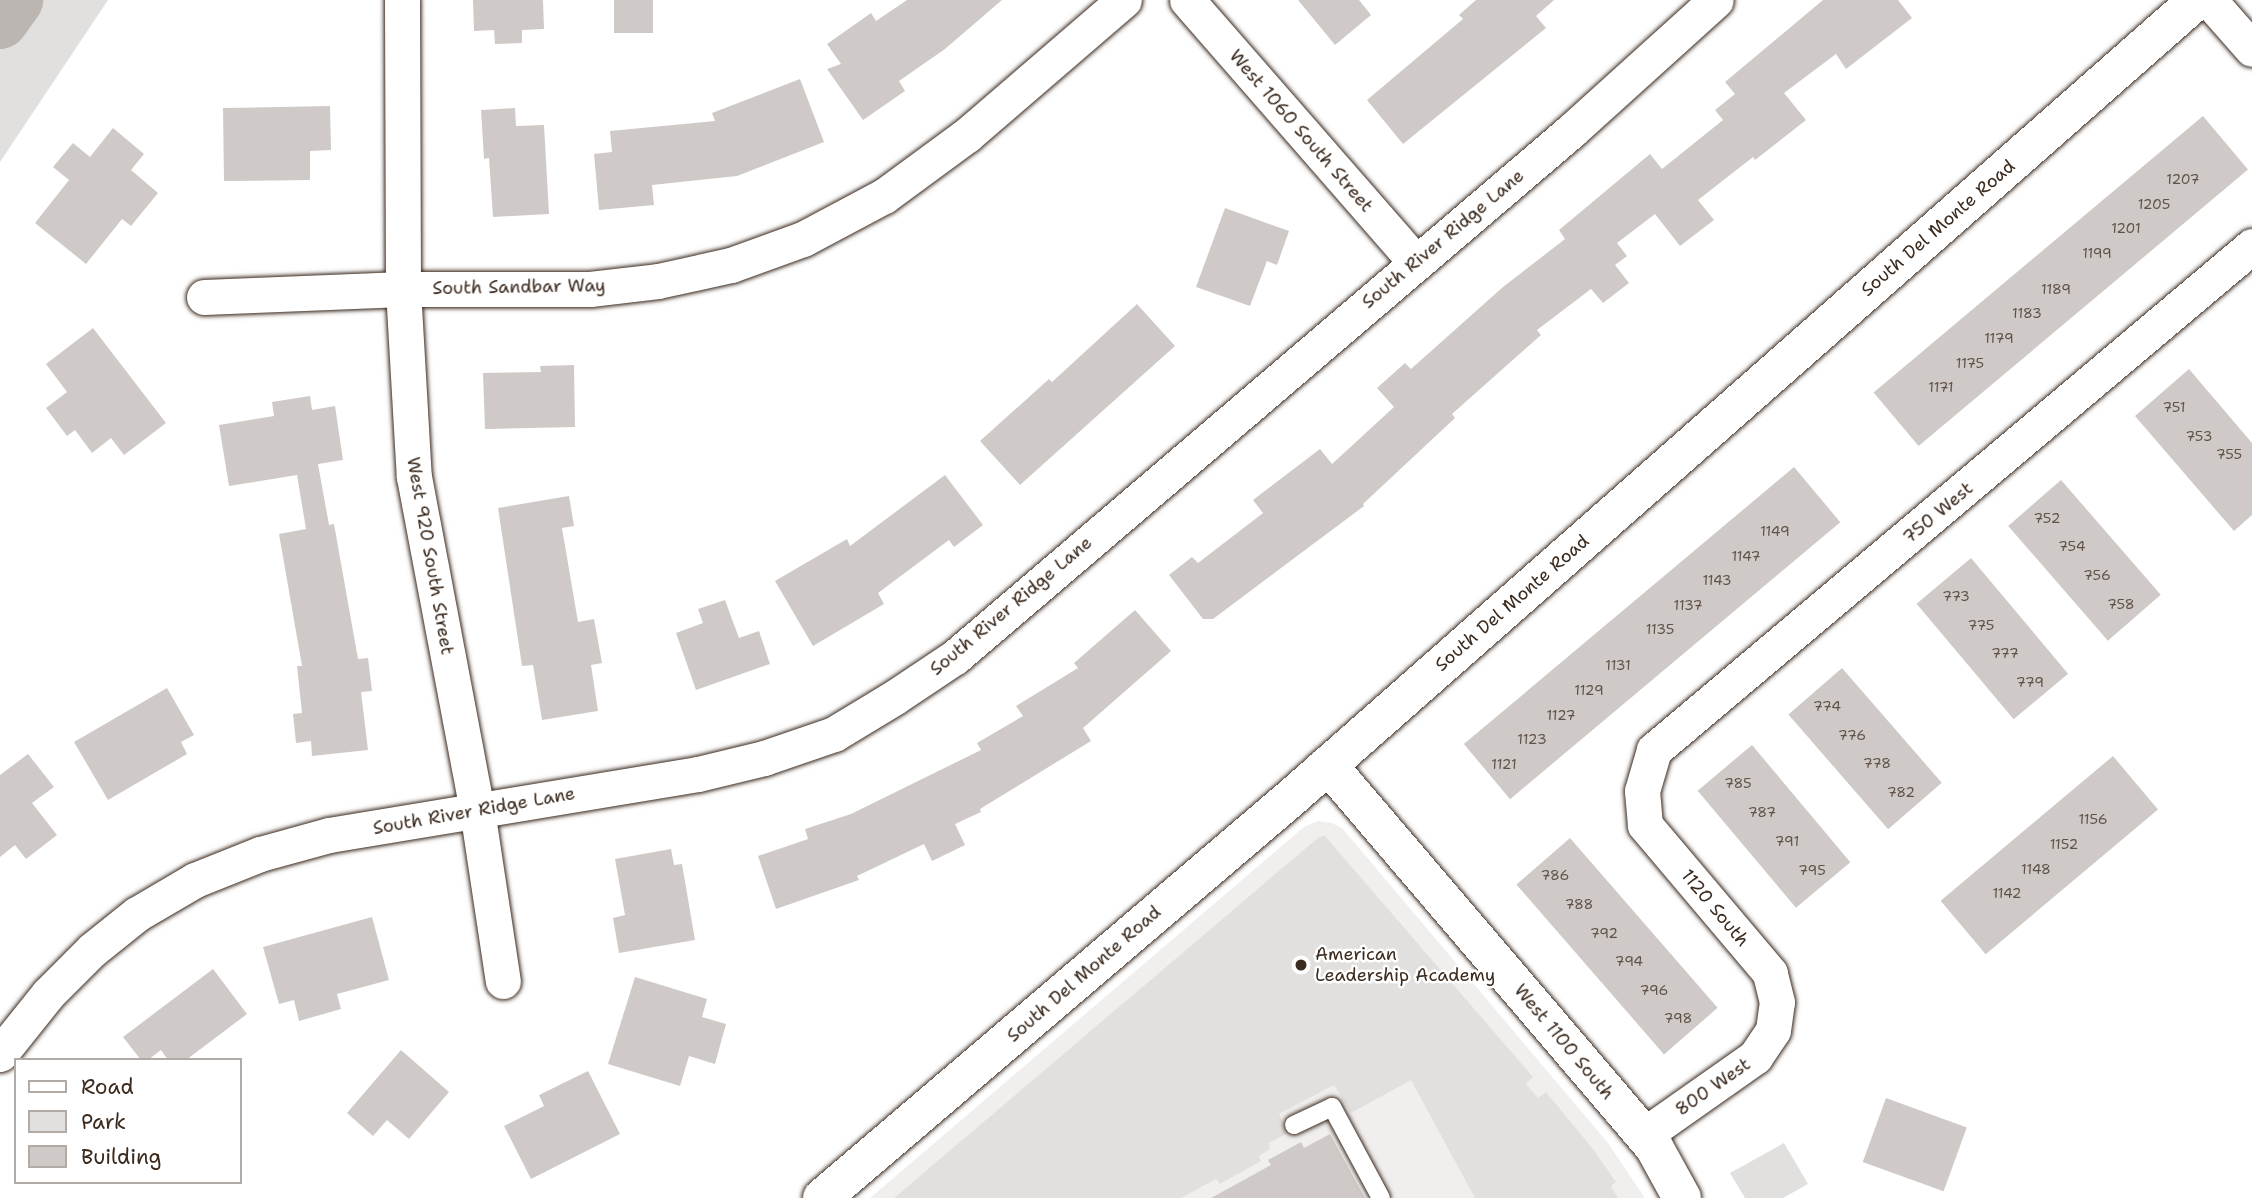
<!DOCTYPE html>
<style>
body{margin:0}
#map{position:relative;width:2252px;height:1198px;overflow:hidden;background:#fff;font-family:"Shantell Sans",sans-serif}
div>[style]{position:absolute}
.built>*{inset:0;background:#f1efee}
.green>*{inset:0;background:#e2e0de}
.river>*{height:56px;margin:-28px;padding:0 28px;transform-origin:28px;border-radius:28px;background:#bcb6b3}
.building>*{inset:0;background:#cfcac7;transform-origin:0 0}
.roads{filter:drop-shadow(0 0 2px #3b2a1e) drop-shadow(0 0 2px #3b2a1e)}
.lane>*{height:18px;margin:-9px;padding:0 9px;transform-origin:9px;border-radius:9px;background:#fff}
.street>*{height:35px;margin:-17.5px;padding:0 17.5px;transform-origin:17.5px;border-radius:17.5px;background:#fff}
.secondary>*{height:38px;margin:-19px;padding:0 19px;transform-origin:19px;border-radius:19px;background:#fff}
.dots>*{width:19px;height:19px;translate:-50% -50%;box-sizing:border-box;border:4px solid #fff;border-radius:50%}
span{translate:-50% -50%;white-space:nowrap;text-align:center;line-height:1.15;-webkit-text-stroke:5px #fff;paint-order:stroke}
.number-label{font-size:14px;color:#605248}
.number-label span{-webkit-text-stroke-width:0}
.street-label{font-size:18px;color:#3b2a1e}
.poi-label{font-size:18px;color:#3b2a1e}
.left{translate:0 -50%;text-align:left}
.legend{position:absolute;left:14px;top:1058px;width:228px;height:126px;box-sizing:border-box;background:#fff;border:2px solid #b1aaa5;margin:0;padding:9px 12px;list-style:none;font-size:21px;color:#3b2a1e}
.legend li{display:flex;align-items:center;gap:14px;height:35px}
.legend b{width:35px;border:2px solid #b1aaa5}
</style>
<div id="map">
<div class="built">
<div style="clip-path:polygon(1318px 821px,1332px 823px,1343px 829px,1608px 1143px,1645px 1198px,870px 1198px,1304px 827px)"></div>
</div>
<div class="green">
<div style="clip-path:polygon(0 0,108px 0,0 162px)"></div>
<div style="clip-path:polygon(1325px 836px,1533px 1077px,1526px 1084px,1538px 1098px,1546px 1092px,1593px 1149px,1616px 1182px,1611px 1186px,1618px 1198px,1475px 1198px,1411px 1080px,1351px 1113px,1334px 1085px,1279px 1114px,1288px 1133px,1269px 1143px,1270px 1149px,1259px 1156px,1261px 1161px,1220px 1184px,1216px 1179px,1181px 1198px,894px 1198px,1319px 837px)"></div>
<div style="clip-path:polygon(1784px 1143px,1808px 1184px,1783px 1198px,1745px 1198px,1730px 1173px)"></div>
</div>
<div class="river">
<div style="left:0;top:21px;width:26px;rotate:-54deg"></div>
</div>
<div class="building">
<div style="clip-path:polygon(473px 0,543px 0,544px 29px,522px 30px,522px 43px,495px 44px,494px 30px,474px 31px)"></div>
<div style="left:614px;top:0;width:39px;height:33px"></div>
<div style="clip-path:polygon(907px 0,1002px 0,945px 49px,899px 81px,905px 91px,863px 120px,827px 69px,841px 64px,827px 44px,871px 13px,876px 21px)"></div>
<div style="clip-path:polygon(1298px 0,1359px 0,1371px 15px,1335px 45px)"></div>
<div style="clip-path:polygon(1476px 0,1554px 0,1536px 16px,1546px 28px,1403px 144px,1367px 100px,1463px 19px,1459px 15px)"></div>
<div style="clip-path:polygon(1823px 0,1898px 0,1912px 18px,1846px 69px,1836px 54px,1784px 93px,1806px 120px,1755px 160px,1753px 157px,1698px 200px,1714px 220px,1680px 246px,1655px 214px,1617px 243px,1627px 256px,1615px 265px,1629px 283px,1603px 303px,1591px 289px,1537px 330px,1541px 335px,1452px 414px,1455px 418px,1363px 504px,1364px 506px,1213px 619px,1203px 619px,1169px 575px,1192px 557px,1198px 563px,1263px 513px,1253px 500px,1320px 449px,1332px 464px,1394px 407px,1377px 388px,1405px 363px,1411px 369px,1503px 287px,1565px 239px,1559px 230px,1650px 154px,1662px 169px,1723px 120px,1715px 110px,1735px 94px,1725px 82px)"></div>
<div style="clip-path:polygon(800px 79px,824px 142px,737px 176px,652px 185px,654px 205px,599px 210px,594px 154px,612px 152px,610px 131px,715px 121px,712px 113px)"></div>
<div style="clip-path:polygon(330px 106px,331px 150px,310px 151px,310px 180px,224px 181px,223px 108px)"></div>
<div style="clip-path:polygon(515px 108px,516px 126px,544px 125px,549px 214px,493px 217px,489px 158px,484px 159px,481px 110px)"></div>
<div style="left:2203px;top:116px;width:70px;height:430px;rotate:50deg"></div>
<div style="clip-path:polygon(113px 128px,144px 154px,131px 170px,158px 193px,131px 226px,122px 219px,86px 264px,35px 223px,69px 180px,53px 167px,73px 143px,90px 157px)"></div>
<div style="clip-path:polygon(1225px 208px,1289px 231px,1277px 265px,1267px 261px,1250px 306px,1196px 287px)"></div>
<div style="clip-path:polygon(1137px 304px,1175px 346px,1020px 485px,980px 441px,1049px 379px,1052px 382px)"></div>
<div style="clip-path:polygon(93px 328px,166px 423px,124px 455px,111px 438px,92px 453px,75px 430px,67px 436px,46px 408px,67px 392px,46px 364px)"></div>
<div style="clip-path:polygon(574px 365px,575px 427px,485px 429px,483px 373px,541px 372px,540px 366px)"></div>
<div style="clip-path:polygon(2189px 369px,2252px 443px,2252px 515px,2234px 531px,2135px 416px)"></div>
<div style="clip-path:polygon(310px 396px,312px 410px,335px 406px,343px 460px,318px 464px,329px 525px,334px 524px,358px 659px,368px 658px,372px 691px,361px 692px,368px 750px,312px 756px,311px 741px,296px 743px,293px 714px,302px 713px,297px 666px,302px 666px,279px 534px,306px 529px,297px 475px,229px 486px,219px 425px,274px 416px,272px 402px)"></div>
<div style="left:1794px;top:467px;width:72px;height:431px;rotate:50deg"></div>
<div style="clip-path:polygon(945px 475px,983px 525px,954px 547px,949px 540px,878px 593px,884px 604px,813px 646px,775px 581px,847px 539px,850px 546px)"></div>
<div style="left:2061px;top:480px;width:152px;height:70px;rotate:49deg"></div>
<div style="clip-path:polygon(569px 496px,574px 526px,562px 528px,578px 622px,594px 619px,602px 663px,591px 665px,598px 711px,542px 720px,533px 665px,522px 666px,498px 508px)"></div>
<div style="left:1971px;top:558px;width:151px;height:71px;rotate:50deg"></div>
<div style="clip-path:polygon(725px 600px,739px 638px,759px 631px,770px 664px,696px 690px,676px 633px,703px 623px,698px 609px)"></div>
<div style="clip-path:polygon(1135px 610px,1171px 651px,1083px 728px,1091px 741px,980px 809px,981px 812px,955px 824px,965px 845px,932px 861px,924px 844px,857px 876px,859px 880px,776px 909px,758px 856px,808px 839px,805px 829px,851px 814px,981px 750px,977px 743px,1023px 716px,1016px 706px,1078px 668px,1074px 663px)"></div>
<div style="left:1842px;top:668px;width:152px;height:71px;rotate:49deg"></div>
<div style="clip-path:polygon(167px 688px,194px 735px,181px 742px,187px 754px,108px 800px,74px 742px)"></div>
<div style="left:1752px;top:745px;width:153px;height:71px;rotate:50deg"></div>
<div style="clip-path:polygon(28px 754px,54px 787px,32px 803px,57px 835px,26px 859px,15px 845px,0 857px,0 775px)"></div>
<div style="left:2113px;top:756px;width:70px;height:225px;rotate:50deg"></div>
<div style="left:1570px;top:838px;width:225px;height:71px;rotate:49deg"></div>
<div style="clip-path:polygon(671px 849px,674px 865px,682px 864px,695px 940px,619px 953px,613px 918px,625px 915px,615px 859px)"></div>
<div style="clip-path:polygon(372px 917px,389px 980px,337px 994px,341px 1009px,299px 1021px,294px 1000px,279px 1004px,263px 947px)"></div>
<div style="clip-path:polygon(213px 969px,247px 1014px,186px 1060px,168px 1060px,161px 1050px,148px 1060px,141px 1060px,123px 1037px)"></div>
<div style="clip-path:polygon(635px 977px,707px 999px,702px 1017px,726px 1024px,715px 1064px,689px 1056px,680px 1086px,608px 1064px)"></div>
<div style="clip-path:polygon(401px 1050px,449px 1092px,409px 1139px,387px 1120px,373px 1136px,347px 1113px)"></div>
<div style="clip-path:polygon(588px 1071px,620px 1134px,531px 1179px,504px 1126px,544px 1106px,539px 1095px)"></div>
<div style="left:1886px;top:1098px;width:86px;height:68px;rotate:20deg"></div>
<div style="clip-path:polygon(1330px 1134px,1365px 1198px,1211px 1198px,1271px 1165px,1268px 1160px,1301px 1142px,1304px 1148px)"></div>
</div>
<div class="roads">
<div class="lane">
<div style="left:1294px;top:1125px;width:42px;rotate:-25.3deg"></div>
<div style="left:1332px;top:1107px;width:103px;rotate:61.7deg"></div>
</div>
<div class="street">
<div style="left:402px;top:0;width:289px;rotate:89.8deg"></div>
<div style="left:403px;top:289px;width:188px;rotate:86.7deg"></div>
<div style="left:414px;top:477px;width:339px;rotate:79.3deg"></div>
<div style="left:477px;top:810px;width:173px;rotate:81.4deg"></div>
<div style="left:1187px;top:0;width:347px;rotate:48.9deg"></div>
<div style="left:2209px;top:0;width:65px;rotate:48.7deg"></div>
<div style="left:204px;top:297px;width:199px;rotate:-2.3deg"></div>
<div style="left:403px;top:289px;width:187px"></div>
<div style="left:590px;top:289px;width:68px;rotate:-6.7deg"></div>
<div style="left:658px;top:281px;width:75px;rotate:-12.4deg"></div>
<div style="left:731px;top:265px;width:77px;rotate:-19.9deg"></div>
<div style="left:803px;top:239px;width:92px;rotate:-28deg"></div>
<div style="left:884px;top:196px;width:103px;rotate:-36.3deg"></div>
<div style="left:967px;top:135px;width:207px;rotate:-40.7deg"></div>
<div style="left:0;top:1054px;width:77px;rotate:-51.3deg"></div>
<div style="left:48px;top:994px;width:62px;rotate:-45deg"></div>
<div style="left:92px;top:950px;width:58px;rotate:-38.7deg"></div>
<div style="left:137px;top:914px;width:67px;rotate:-30.4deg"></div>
<div style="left:195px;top:880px;width:70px;rotate:-21.8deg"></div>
<div style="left:260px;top:854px;width:72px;rotate:-15.4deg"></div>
<div style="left:329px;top:835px;width:374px;rotate:-9.4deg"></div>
<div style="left:698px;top:774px;width:68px;rotate:-13.6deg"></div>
<div style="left:764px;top:758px;width:74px;rotate:-18.9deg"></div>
<div style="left:834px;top:734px;width:71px;rotate:-31.2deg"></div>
<div style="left:895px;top:697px;width:72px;rotate:-33.7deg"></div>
<div style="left:955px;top:657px;width:810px;rotate:-40.49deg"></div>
<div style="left:1571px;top:131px;width:195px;rotate:-42.1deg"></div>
<div style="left:1644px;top:1135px;width:136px;rotate:-35.1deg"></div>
<div style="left:1755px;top:1057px;width:32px;rotate:-56deg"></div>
<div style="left:1773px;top:1030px;width:28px;rotate:-82deg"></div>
<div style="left:1777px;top:1002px;width:30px;rotate:-104deg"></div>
<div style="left:1770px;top:973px;width:194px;rotate:-130.2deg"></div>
<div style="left:1645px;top:825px;width:34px;rotate:-95deg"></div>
<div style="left:1642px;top:791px;width:43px;rotate:-73.7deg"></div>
<div style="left:1654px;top:750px;width:782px;rotate:-40.12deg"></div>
</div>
<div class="secondary">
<div style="left:1328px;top:765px;width:502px;rotate:49.52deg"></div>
<div style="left:1654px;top:1147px;width:58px;rotate:61.2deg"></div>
<div style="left:822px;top:1198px;width:616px;rotate:-40.46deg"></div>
<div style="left:1291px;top:798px;width:1207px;rotate:-41.37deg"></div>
</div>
</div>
<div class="dots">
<div style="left:1301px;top:965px;background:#3b2a1e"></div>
</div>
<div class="number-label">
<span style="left:2183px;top:179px">1207</span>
<span style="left:2154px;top:204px">1205</span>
<span style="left:2126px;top:228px">1201</span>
<span style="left:2097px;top:253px">1199</span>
<span style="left:2056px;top:289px">1189</span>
<span style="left:2027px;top:313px">1183</span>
<span style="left:1999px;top:338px">1179</span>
<span style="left:1970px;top:363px">1175</span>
<span style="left:1941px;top:387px">1171</span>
<span style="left:2174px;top:407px">751</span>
<span style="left:2199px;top:436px">753</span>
<span style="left:2229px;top:454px">755</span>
<span style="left:2047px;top:518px">752</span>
<span style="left:1775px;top:531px">1149</span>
<span style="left:2072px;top:546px">754</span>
<span style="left:1746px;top:556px">1147</span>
<span style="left:2097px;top:575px">756</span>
<span style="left:1717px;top:580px">1143</span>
<span style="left:1956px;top:596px">773</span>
<span style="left:2121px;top:604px">758</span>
<span style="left:1688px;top:605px">1137</span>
<span style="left:1981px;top:625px">775</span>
<span style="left:1660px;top:629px">1135</span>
<span style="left:2005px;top:653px">777</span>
<span style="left:1618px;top:665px">1131</span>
<span style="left:2030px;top:682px">779</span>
<span style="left:1589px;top:690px">1129</span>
<span style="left:1827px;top:706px">774</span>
<span style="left:1561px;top:715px">1127</span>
<span style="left:1852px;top:735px">776</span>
<span style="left:1532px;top:739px">1123</span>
<span style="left:1877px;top:763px">778</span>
<span style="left:1504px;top:764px">1121</span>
<span style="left:1738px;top:783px">785</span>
<span style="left:1901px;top:792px">782</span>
<span style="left:1762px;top:812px">787</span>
<span style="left:2093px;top:819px">1156</span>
<span style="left:1787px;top:841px">791</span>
<span style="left:2064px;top:844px">1152</span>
<span style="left:2036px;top:869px">1148</span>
<span style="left:1812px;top:870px">795</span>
<span style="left:1555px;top:875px">786</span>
<span style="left:2007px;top:893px">1142</span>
<span style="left:1579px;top:904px">788</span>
<span style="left:1604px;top:933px">792</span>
<span style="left:1629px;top:961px">794</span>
<span style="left:1654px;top:990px">796</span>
<span style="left:1678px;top:1018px">798</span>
</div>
<div class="street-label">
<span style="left:1301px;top:131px;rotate:49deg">West 1060 South Street</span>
<span style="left:1938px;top:228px;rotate:-41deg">South Del Monte Road</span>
<span style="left:1443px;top:239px;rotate:-40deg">South River Ridge Lane</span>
<span style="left:519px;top:287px;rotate:-1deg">South Sandbar Way</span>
<span style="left:1938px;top:513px;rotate:-40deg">750 West</span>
<span style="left:430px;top:556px;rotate:80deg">West 920 South Street</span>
<span style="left:1512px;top:603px;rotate:-41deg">South Del Monte Road</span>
<span style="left:1011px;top:606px;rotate:-40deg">South River Ridge Lane</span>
<span style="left:474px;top:811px;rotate:-10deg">South River Ridge Lane</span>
<span style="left:1715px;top:908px;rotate:50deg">1120 South</span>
<span style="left:1084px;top:974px;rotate:-41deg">South Del Monte Road</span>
<span style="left:1564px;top:1042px;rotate:50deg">West 1100 South</span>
<span style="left:1713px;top:1087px;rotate:-35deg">800 West</span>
</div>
<div class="poi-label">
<span class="left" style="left:1315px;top:965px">American<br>Leadership Academy</span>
</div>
<ul class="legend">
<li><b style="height:9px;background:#fff"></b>Road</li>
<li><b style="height:19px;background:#e2e0de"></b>Park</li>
<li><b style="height:19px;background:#cfcac7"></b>Building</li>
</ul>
</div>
